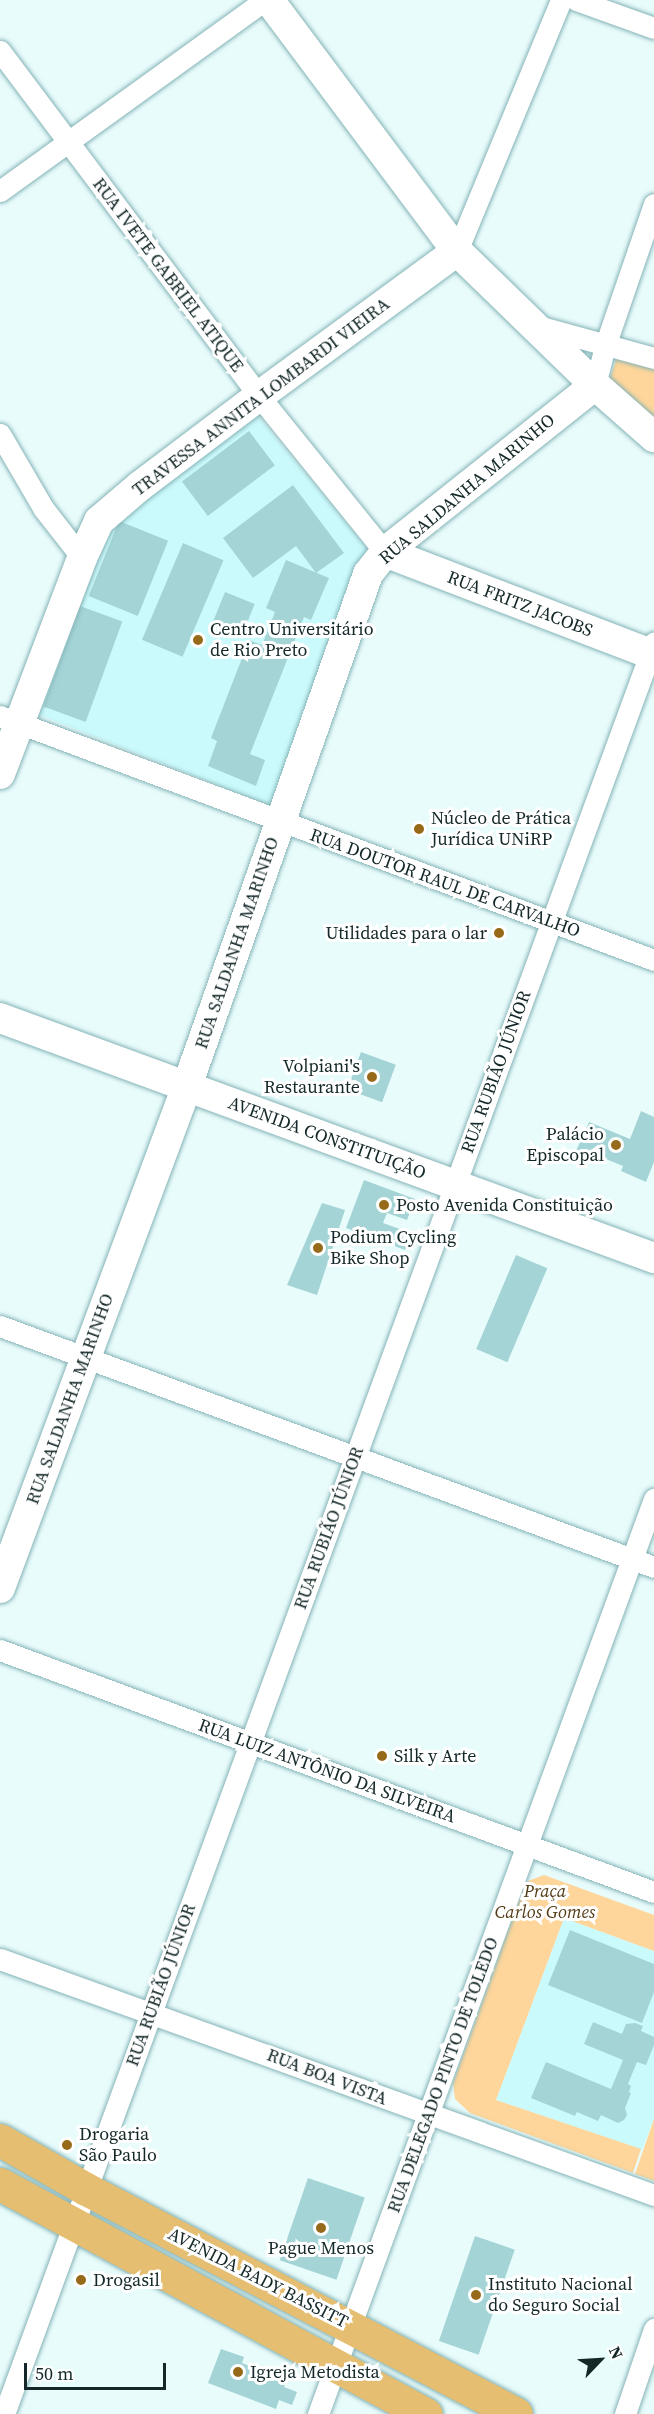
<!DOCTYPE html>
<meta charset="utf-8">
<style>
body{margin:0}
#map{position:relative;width:654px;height:2414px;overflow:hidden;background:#e9fcfc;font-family:"Source Serif 4",serif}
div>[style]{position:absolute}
.built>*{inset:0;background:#cbfafc}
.green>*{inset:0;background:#fed69b}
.building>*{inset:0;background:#a4d4d6;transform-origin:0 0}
.roads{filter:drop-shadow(0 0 2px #85b3b6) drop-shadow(0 0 2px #85b3b6)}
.street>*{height:21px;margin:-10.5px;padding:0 10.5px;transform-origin:10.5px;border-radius:10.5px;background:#fff}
.secondary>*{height:30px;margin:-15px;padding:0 15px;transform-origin:15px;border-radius:15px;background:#fff}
.primary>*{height:33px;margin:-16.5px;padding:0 16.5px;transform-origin:16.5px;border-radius:16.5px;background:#e5be72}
.dots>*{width:16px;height:16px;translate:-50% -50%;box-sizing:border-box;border:3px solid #fff;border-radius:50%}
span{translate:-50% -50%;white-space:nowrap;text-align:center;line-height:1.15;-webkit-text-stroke:6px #fff;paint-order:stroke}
.street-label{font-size:18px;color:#152829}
.poi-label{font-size:18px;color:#152829}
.left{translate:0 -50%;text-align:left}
.right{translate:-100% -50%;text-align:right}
.park-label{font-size:18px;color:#543c17;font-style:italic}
.north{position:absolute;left:570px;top:2330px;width:60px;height:60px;-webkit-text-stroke:4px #fff;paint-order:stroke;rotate:65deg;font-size:16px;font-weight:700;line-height:24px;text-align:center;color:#152829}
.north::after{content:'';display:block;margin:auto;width:21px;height:27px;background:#152829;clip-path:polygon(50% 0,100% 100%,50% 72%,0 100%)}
.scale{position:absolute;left:24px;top:2363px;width:142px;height:27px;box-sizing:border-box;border:3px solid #152829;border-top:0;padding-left:8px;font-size:18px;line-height:21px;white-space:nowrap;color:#152829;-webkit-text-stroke:4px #fff;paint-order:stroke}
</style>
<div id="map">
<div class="built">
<div style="clip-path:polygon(257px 415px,369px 551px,272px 806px,37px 714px,106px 529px)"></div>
<div style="clip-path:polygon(564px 1918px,654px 1951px,654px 2119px,642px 2150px,496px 2100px)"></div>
</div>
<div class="green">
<div style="clip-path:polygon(617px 357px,654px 366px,654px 422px,609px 381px)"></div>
<div style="clip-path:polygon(544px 1875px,654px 1915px,654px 1951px,564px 1918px,496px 2100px,641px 2149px,633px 2173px,470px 2113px,455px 2099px,453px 2083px,523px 1890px,528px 1881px)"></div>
<div style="clip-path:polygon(654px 2119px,654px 2181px,635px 2174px)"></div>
</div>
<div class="building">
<div style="left:249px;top:431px;width:43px;height:84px;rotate:53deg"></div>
<div style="clip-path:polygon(293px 485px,344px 553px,316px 573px,296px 546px,253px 578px,223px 538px)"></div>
<div style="left:119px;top:521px;width:53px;height:81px;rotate:22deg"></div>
<div style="left:183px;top:543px;width:44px;height:105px;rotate:23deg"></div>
<div style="clip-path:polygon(286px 560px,329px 578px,311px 620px,304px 617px,250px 754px,265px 760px,256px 786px,208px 766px,217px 741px,211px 738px,249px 640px,262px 645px,275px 612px,266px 608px)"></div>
<div style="left:225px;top:592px;width:32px;height:35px;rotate:22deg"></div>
<div style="left:80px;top:606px;width:45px;height:107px;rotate:20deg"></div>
<div style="left:361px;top:1052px;width:37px;height:40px;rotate:20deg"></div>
<div style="clip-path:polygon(641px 1111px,654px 1117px,654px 1162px,646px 1182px,621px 1171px,623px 1166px,601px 1157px,600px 1161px,576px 1151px,589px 1122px,630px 1139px)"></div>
<div style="clip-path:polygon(364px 1180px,415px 1199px,407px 1220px,387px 1213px,383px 1223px,411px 1233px,405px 1250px,346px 1228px)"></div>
<div style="clip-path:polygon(322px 1203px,345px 1210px,317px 1295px,287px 1285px)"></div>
<div style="left:516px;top:1255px;width:34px;height:102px;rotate:23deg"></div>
<div style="clip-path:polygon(570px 1930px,654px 1964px,654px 1992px,642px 2023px,548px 1985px)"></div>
<div style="clip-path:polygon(593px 2022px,622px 2034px,626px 2024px,635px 2023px,643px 2026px,641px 2031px,654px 2037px,654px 2045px,646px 2065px,637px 2062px,628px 2084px,631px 2086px,629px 2092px,631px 2093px,625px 2108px,627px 2115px,624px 2120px,618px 2123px,601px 2115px,598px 2121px,577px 2112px,575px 2116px,531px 2098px,546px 2062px,611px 2089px,623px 2060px,584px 2044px)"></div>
<div style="left:308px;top:2178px;width:60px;height:87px;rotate:19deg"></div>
<div style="left:475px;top:2236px;width:42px;height:111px;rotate:19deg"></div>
<div style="clip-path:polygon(221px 2349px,244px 2357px,242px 2363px,287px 2380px,284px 2387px,297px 2392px,292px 2405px,279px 2400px,276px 2409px,208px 2383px)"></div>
</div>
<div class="roads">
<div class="street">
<div style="left:576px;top:0;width:83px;rotate:19.7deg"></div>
<div style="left:0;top:51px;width:431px;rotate:53.1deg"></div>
<div style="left:259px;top:396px;width:201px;rotate:51.1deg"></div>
<div style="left:0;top:191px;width:327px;rotate:-35.8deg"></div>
<div style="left:457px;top:251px;width:272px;rotate:-67.5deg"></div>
<div style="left:537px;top:326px;width:121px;rotate:15.3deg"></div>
<div style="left:595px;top:385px;width:40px;rotate:-75.6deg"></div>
<div style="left:605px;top:346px;width:150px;rotate:-71deg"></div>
<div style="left:0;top:434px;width:86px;rotate:59.8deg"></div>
<div style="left:43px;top:508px;width:63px;rotate:52deg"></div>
<div style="left:0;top:716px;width:698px;rotate:20.46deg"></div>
<div style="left:0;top:1326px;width:697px;rotate:20.23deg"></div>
<div style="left:0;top:1650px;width:697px;rotate:20.31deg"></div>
<div style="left:0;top:1959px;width:695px;rotate:19.84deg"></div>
<div style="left:4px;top:2414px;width:1887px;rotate:-69.85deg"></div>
<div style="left:318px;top:2414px;width:975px;rotate:-69.84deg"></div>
<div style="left:625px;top:2414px;width:90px;rotate:-71.2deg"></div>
</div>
<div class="secondary">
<div style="left:269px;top:0;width:314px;rotate:53.2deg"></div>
<div style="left:457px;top:251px;width:192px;rotate:44.2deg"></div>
<div style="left:595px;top:385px;width:79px;rotate:41.4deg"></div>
<div style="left:385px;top:552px;width:288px;rotate:21deg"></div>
<div style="left:0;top:774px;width:231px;rotate:-69.2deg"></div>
<div style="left:82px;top:558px;width:41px;rotate:-65.3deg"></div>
<div style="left:99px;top:521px;width:54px;rotate:-40.5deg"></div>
<div style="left:140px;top:486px;width:149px;rotate:-37.1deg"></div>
<div style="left:259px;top:396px;width:245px;rotate:-36.2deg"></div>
<div style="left:0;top:1018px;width:697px;rotate:20.15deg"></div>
<div style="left:0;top:1588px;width:536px;rotate:-69.57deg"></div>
<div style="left:187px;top:1086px;width:543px;rotate:-70.53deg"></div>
<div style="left:368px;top:574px;width:28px;rotate:-52deg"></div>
<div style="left:385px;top:552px;width:268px;rotate:-38.5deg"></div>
</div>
<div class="primary">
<div style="left:0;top:2140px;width:99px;rotate:29.7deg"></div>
<div style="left:86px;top:2189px;width:485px;rotate:27.6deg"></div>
<div style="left:0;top:2184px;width:484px;rotate:28.4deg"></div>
</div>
</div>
<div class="dots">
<div style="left:198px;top:640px;background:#976a19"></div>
<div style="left:419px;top:829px;background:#976a19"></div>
<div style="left:499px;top:933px;background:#976a19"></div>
<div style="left:372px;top:1077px;background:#976a19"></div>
<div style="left:616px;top:1145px;background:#976a19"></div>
<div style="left:384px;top:1205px;background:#976a19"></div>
<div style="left:318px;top:1248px;background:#976a19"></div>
<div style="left:382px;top:1756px;background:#976a19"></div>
<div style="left:67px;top:2145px;background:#976a19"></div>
<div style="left:321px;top:2228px;background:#976a19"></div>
<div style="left:81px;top:2280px;background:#976a19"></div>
<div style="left:476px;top:2295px;background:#976a19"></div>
<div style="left:238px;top:2372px;background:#976a19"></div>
</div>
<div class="street-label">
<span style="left:168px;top:275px;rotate:53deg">RUA IVETE GABRIEL ATIQUE</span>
<span style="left:261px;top:397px;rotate:-37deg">TRAVESSA ANNITA LOMBARDI VIEIRA</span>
<span style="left:467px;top:489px;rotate:-40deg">RUA SALDANHA MARINHO</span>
<span style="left:520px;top:604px;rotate:21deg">RUA FRITZ JACOBS</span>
<span style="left:445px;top:883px;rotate:20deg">RUA DOUTOR RAUL DE CARVALHO</span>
<span style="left:237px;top:943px;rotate:-71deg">RUA SALDANHA MARINHO</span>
<span style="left:496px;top:1072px;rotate:-70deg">RUA RUBIÃO JÚNIOR</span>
<span style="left:327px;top:1138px;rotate:20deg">AVENIDA CONSTITUIÇÃO</span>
<span style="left:70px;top:1399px;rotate:-70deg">RUA SALDANHA MARINHO</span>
<span style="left:329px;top:1528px;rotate:-70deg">RUA RUBIÃO JÚNIOR</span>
<span style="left:327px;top:1771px;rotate:20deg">RUA LUIZ ANTÔNIO DA SILVEIRA</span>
<span style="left:161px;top:1985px;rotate:-70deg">RUA RUBIÃO JÚNIOR</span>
<span style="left:443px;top:2075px;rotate:-70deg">RUA DELEGADO PINTO DE TOLEDO</span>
<span style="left:327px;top:2077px;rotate:21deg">RUA BOA VISTA</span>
<span style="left:258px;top:2278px;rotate:27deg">AVENIDA BADY BASSITT</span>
</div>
<div class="poi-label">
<span class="left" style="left:210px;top:640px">Centro Universitário<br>de Rio Preto</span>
<span class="left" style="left:431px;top:829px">Núcleo de Prática<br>Jurídica UNiRP</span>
<span class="right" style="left:487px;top:933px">Utilidades para o lar</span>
<span class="right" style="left:360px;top:1077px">Volpiani's<br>Restaurante</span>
<span class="right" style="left:604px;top:1145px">Palácio<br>Episcopal</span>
<span class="left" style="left:396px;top:1205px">Posto Avenida Constituição</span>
<span class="left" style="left:330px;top:1248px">Podium Cycling<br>Bike Shop</span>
<span class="left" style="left:394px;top:1756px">Silk y Arte</span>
<span class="left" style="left:79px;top:2145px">Drogaria<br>São Paulo</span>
<span style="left:321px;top:2248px">Pague Menos</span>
<span class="left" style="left:93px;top:2280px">Drogasil</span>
<span class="left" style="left:488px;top:2295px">Instituto Nacional<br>do Seguro Social</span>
<span class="left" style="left:250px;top:2372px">Igreja Metodista</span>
</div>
<div class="park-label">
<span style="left:545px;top:1902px">Praça<br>Carlos Gomes</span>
</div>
<div class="north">N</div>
<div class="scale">50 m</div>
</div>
